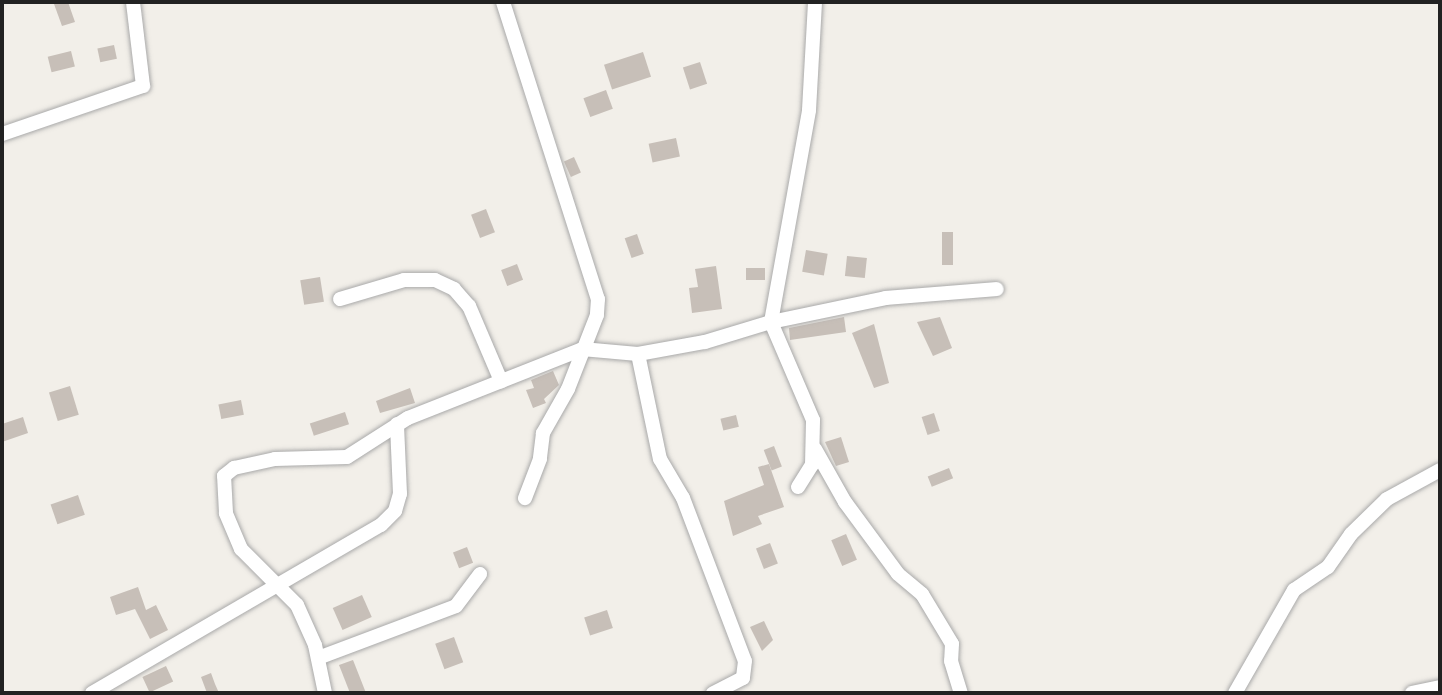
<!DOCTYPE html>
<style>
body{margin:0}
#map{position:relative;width:1442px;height:695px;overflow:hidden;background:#f2efe9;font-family:Commissioner,sans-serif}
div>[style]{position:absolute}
.building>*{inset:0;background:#c7bfb8;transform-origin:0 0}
.roads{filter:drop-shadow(0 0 2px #a9a9a9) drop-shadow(0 0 2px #a9a9a9)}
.street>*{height:14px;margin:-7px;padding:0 7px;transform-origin:7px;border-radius:7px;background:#fff}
span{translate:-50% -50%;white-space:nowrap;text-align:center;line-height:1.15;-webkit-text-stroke:6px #fff;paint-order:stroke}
.frame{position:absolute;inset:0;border:4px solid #222;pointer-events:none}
</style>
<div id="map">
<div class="building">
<div style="clip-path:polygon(68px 2px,75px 22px,62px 26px,54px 4px)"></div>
<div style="left:114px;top:45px;width:14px;height:17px;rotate:78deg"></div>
<div style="left:71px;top:51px;width:16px;height:24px;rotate:76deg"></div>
<div style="left:643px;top:52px;width:26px;height:41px;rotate:72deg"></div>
<div style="left:700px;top:62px;width:23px;height:18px;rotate:72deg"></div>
<div style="left:606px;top:90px;width:20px;height:24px;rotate:70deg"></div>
<div style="left:676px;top:138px;width:19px;height:28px;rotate:78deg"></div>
<div style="left:574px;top:157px;width:17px;height:11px;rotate:66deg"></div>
<div style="left:486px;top:209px;width:25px;height:16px;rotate:69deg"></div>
<div style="left:942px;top:232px;width:11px;height:33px"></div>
<div style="left:637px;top:234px;width:21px;height:13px;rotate:71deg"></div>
<div style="left:806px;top:250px;width:22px;height:22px;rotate:10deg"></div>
<div style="left:847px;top:256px;width:20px;height:20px;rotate:6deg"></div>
<div style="left:517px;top:264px;width:17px;height:17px;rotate:69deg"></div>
<div style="clip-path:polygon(716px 266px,722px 309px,692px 313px,689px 288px,698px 287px,695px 269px)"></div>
<div style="left:765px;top:268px;width:12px;height:19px;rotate:90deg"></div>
<div style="left:320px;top:277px;width:25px;height:20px;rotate:81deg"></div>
<div style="clip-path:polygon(844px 317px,846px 332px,790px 340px,789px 328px)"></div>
<div style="clip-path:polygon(940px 317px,952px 348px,933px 356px,917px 322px)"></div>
<div style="clip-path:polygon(874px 324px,889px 383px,874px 388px,852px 333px)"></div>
<div style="clip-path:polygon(553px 371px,559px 385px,544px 399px,546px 403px,533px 408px,526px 390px,534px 388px,531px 380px)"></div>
<div style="left:70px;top:386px;width:30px;height:22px;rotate:73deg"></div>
<div style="clip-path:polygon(410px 388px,415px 403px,380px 413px,376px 401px)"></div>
<div style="left:241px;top:400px;width:15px;height:23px;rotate:79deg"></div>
<div style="left:345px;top:412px;width:13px;height:37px;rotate:72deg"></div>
<div style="left:934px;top:413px;width:19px;height:13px;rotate:72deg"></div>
<div style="left:736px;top:415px;width:12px;height:16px;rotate:76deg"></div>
<div style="clip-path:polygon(23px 417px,28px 433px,2px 442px,2px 424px)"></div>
<div style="clip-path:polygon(841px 437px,849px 462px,836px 466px,825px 442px)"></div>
<div style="left:774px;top:446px;width:22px;height:11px;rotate:69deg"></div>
<div style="clip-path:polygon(769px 464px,784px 507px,758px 516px,762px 524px,733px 536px,724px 501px,764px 485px,758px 467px)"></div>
<div style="left:949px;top:468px;width:11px;height:23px;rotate:68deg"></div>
<div style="left:78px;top:495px;width:21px;height:29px;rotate:71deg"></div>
<div style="left:846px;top:534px;width:28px;height:16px;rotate:67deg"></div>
<div style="left:770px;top:543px;width:22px;height:15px;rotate:69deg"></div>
<div style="left:467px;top:547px;width:17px;height:15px;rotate:69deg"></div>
<div style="clip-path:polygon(138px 587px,146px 610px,156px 605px,168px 630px,150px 639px,135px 609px,116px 615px,110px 597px)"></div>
<div style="left:362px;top:595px;width:24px;height:32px;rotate:66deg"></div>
<div style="left:607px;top:610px;width:19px;height:24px;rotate:72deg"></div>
<div style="clip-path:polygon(764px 621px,773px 640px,762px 651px,750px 627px)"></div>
<div style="left:454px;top:637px;width:27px;height:20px;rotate:70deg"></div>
<div style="clip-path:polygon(353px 660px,366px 693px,350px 693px,339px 665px)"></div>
<div style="left:166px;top:666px;width:17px;height:26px;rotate:65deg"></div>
<div style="clip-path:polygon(211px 673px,215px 684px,219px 693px,207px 693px,201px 677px)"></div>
</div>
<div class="roads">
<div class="street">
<div style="left:503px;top:2px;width:312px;rotate:72.3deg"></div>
<div style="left:598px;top:299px;width:16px;rotate:94deg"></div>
<div style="left:597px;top:315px;width:79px;rotate:111.4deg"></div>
<div style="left:568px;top:389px;width:51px;rotate:119.6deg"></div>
<div style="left:543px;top:433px;width:26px;rotate:97deg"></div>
<div style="left:540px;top:459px;width:42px;rotate:111deg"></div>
<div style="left:2px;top:134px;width:149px;rotate:-18.8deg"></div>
<div style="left:143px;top:86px;width:85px;rotate:-96.8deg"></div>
<div style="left:340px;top:299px;width:67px;rotate:-16.5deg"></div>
<div style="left:404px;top:280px;width:31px"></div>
<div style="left:435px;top:280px;width:21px;rotate:25deg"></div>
<div style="left:454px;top:289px;width:23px;rotate:49deg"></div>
<div style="left:469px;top:306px;width:82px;rotate:66.9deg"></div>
<div style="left:638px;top:354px;width:107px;rotate:78.2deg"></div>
<div style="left:660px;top:459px;width:45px;rotate:59.5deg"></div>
<div style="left:683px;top:498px;width:174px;rotate:69.2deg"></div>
<div style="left:745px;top:661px;width:17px;rotate:97deg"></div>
<div style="left:743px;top:678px;width:34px;rotate:153deg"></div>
<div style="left:815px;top:449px;width:61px;rotate:60.5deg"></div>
<div style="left:845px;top:502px;width:89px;rotate:53.6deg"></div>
<div style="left:898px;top:574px;width:31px;rotate:40deg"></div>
<div style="left:922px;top:594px;width:58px;rotate:59deg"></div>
<div style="left:952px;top:644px;width:17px;rotate:93deg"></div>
<div style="left:951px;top:661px;width:34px;rotate:73deg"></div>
<div style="left:798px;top:487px;width:26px;rotate:-58deg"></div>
<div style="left:812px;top:465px;width:45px;rotate:-88.7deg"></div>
<div style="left:813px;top:420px;width:107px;rotate:-113.2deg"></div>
<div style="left:771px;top:322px;width:117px;rotate:-11.8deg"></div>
<div style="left:886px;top:298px;width:111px;rotate:-4.6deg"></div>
<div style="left:318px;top:658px;width:147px;rotate:-20.6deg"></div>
<div style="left:456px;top:606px;width:40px;rotate:-53deg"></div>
<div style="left:92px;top:693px;width:334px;rotate:-30.2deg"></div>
<div style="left:381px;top:525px;width:20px;rotate:-45deg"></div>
<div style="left:395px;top:511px;width:18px;rotate:-74deg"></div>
<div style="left:400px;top:494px;width:70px;rotate:-92.5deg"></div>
<div style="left:325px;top:693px;width:49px;rotate:-101.8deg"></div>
<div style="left:315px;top:645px;width:44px;rotate:-114.2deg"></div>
<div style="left:297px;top:605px;width:79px;rotate:-135deg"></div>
<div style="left:241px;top:549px;width:39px;rotate:-113deg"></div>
<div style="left:226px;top:513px;width:37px;rotate:-93deg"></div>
<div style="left:224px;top:476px;width:13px;rotate:-39deg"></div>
<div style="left:234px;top:468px;width:42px;rotate:-12.4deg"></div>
<div style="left:275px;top:459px;width:72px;rotate:-1.6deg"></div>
<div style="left:347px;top:457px;width:72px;rotate:-32.6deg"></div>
<div style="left:408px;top:418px;width:187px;rotate:-21.6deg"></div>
<div style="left:582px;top:349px;width:56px;rotate:5.1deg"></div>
<div style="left:638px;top:354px;width:68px;rotate:-10.2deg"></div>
<div style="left:705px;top:342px;width:69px;rotate:-16.9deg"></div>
<div style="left:771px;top:322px;width:215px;rotate:-79.8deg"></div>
<div style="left:809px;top:110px;width:108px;rotate:-86.8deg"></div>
<div style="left:1235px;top:693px;width:119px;rotate:-60.2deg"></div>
<div style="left:1294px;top:590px;width:41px;rotate:-34.1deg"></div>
<div style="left:1328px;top:567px;width:40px;rotate:-55.1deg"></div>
<div style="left:1351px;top:534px;width:50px;rotate:-44.2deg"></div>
<div style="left:1387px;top:499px;width:60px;rotate:-28.7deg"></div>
<div style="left:1412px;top:693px;width:29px;rotate:-12deg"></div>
</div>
</div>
<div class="frame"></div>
</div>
